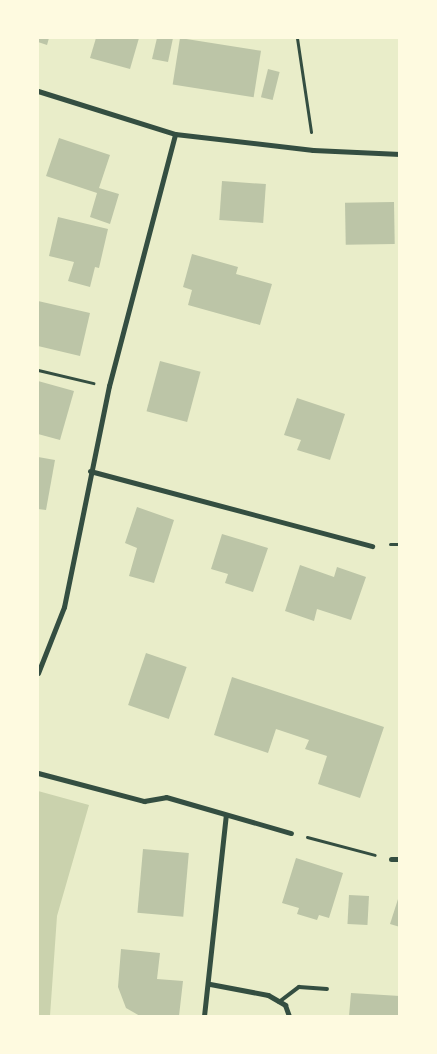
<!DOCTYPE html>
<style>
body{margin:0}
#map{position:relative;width:437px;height:1054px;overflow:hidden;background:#e9edc9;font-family:"PT Serif",serif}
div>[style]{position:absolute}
.green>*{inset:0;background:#cad2ad}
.building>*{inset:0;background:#bcc5a7;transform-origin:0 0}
.path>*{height:3px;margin:-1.5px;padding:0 1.5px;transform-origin:1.5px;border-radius:1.5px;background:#344e41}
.service>*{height:4px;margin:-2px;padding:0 2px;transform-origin:2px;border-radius:2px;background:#344e41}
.minor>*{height:5px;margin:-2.5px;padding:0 2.5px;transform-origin:2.5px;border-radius:2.5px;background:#344e41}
span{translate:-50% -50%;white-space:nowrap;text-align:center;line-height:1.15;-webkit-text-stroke:4px #fefae0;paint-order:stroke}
.frame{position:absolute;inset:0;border:39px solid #fefae0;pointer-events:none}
</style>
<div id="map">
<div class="green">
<div style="clip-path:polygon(38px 791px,89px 805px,57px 916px,50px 1016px,38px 1016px)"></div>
</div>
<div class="building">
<div style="clip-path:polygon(38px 38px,49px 38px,47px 45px,38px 42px)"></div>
<div style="clip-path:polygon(96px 38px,139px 38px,130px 69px,90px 58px)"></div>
<div style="clip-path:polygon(157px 38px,173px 38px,168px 62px,152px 59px)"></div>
<div style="left:180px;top:38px;width:82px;height:47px;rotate:9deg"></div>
<div style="left:268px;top:69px;width:12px;height:29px;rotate:14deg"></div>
<div style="clip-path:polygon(59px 138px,110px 155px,99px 188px,119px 194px,110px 224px,90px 217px,97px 193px,46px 176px)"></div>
<div style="left:222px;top:181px;width:44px;height:39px;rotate:4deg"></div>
<div style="left:394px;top:202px;width:42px;height:49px;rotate:89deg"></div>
<div style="clip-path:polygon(58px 217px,108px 229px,99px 268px,95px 267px,90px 287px,68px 281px,74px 262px,49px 256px)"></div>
<div style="clip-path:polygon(192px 254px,238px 267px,236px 274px,272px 284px,260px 325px,188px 305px,192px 290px,183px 287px)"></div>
<div style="clip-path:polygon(38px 301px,90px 313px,80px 356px,38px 346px)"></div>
<div style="left:160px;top:361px;width:42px;height:52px;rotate:15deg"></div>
<div style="clip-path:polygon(38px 381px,74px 391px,60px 440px,38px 434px)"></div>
<div style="clip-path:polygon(297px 398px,345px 414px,330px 460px,297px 450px,301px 440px,284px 435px)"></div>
<div style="clip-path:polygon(38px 457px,55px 460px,46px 510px,38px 509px)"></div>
<div style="clip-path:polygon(137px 507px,174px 520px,154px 583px,129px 576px,137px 548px,125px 543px)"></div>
<div style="clip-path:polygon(222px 534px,268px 548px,253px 592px,225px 583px,228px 574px,211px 569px)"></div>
<div style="clip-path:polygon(300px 565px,334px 577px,337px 567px,366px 577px,351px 620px,317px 609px,314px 621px,285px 611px)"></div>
<div style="left:146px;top:653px;width:43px;height:55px;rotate:19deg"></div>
<div style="clip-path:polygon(232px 677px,384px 727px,360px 798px,318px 784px,327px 756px,305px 749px,309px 740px,276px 729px,268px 753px,214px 735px)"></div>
<div style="left:143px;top:849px;width:46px;height:64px;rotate:5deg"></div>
<div style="clip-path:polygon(296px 858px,343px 873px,329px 918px,319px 915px,317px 920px,297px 914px,299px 908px,282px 903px)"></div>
<div style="left:349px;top:895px;width:20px;height:29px;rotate:3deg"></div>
<div style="clip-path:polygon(399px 896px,400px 896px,400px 927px,390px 924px)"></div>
<div style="clip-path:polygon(121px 949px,160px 953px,157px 979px,183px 981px,179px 1016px,140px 1016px,126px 1008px,118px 987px)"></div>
<div style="clip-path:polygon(351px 993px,400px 996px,400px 1016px,349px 1016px)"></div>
</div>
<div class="path">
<div style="left:297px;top:38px;width:95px;rotate:81.5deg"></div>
<div style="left:38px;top:370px;width:57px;rotate:13.3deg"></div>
<div style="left:390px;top:544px;width:10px"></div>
<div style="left:307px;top:837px;width:70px;rotate:14.8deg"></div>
</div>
<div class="service">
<div style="left:279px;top:1002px;width:25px;rotate:-37deg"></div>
<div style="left:299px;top:987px;width:28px;rotate:4deg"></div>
</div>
<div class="minor">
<div style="left:38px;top:91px;width:144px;rotate:17.4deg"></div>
<div style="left:175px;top:134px;width:139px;rotate:6.6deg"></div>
<div style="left:313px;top:150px;width:87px;rotate:2.6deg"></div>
<div style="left:90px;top:471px;width:292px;rotate:14.9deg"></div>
<div style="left:38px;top:673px;width:71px;rotate:-68.5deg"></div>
<div style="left:64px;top:607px;width:226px;rotate:-78.5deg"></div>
<div style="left:109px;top:386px;width:260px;rotate:-75.3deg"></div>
<div style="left:38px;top:773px;width:110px;rotate:14.8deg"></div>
<div style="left:144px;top:801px;width:22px;rotate:-10deg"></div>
<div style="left:166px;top:797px;width:130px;rotate:16.1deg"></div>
<div style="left:391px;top:859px;width:9px"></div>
<div style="left:210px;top:984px;width:59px;rotate:10.7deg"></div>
<div style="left:268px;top:995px;width:20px;rotate:30deg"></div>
<div style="left:285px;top:1005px;width:12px;rotate:70deg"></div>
<div style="left:204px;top:1016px;width:202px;rotate:-83.8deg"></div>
</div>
<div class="frame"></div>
</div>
